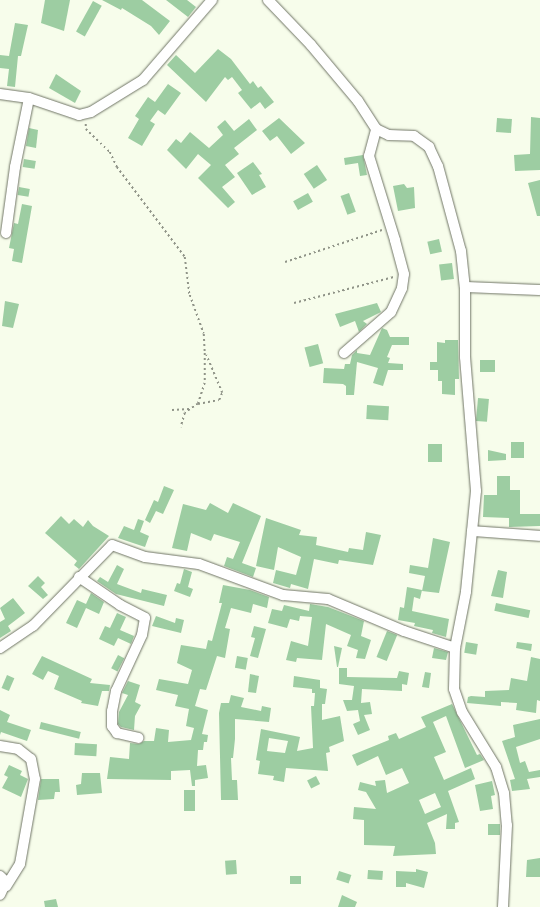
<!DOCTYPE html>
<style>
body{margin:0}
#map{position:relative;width:540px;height:907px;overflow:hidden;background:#f7fdeb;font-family:"PT Serif",serif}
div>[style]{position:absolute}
.building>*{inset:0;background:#9dcda2;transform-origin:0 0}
.path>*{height:1.5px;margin-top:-0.75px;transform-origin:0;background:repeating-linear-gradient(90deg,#909488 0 2px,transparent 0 5px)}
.roads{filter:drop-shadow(0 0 1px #707566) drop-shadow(0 0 1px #707566)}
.street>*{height:10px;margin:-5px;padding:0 5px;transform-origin:5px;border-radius:5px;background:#fff}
span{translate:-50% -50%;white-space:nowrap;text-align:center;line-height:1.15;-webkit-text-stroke:3px #fff;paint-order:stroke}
</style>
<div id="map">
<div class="building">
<div style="clip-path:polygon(45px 0,70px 0,64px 31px,41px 23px)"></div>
<div style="clip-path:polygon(102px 0,142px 0,170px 21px,159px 35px,151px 26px,122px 8px,121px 10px)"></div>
<div style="clip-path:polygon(166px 0,187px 0,196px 7px,188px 17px)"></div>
<div style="left:93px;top:1px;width:10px;height:35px;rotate:29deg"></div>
<div style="clip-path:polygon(15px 23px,28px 25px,21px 56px,18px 56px,15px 87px,7px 86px,9px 69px,0 68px,0 55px,9px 56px)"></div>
<div style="clip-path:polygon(218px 49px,231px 59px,250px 84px,253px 81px,258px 88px,261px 86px,274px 102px,265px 109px,260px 102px,251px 109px,238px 93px,242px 90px,232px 77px,228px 80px,225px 77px,206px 102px,167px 65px,176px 55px,195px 73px)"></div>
<div style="clip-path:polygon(56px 74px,81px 91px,75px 103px,49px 88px)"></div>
<div style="clip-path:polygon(168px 84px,181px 93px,165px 115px,158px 110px,150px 121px,155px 124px,142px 146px,128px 138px,139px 119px,135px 116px,148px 97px,155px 102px)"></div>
<div style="clip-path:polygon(531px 117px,540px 118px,540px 170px,515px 171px,514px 155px,530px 154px)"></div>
<div style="clip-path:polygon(279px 118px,305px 143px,291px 154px,277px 136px,270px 141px,262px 131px)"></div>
<div style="left:497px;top:118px;width:15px;height:14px;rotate:4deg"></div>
<div style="clip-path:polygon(249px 119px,257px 130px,234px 148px,239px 154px,225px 165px,235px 177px,222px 187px,235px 202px,228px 208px,198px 178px,211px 165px,198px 154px,186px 169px,167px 150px,176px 139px,181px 143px,190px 132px,209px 148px,223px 135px,217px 127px,225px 120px,234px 131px)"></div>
<div style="clip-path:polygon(29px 128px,38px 130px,36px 148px,26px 146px)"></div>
<div style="clip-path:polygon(363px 155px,367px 175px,360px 176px,358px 163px,345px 165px,344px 158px)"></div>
<div style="left:24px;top:159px;width:12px;height:8px;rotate:9deg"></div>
<div style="clip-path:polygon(253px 162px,262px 174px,259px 175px,266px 187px,252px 195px,237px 173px)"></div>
<div style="left:317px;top:165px;width:18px;height:16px;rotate:56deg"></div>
<div style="clip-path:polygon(540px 180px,540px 216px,537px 216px,528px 183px)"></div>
<div style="clip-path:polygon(404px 184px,407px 188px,414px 187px,415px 208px,398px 211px,393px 186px)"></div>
<div style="left:19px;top:187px;width:11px;height:8px;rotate:10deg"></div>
<div style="left:308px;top:193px;width:10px;height:17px;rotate:61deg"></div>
<div style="left:349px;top:193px;width:20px;height:9px;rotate:70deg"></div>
<div style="clip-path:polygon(22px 204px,32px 206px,22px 263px,12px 261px,14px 249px,9px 248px,14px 223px,18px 224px)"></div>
<div style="left:439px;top:239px;width:13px;height:12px;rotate:77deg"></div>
<div style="left:452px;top:263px;width:16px;height:13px;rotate:83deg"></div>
<div style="clip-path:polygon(5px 301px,19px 304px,13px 328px,2px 326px)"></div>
<div style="clip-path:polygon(377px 303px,381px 312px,363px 321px,367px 324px,359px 332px,355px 321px,340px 327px,335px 314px)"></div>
<div style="clip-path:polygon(382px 328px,387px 330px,390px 337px,409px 337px,409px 345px,392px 345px,387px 357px,390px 358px,388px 363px,403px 364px,403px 370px,388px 370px,383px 386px,373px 383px,378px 368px,357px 362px,354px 395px,346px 395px,346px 386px,343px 384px,323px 383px,324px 368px,344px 369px,345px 364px,350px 364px,352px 355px,357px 350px,357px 353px,370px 355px)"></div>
<div style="clip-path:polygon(445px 340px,458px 340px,459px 379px,455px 379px,455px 395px,442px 394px,442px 381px,438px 381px,438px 370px,430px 370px,430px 362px,437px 362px,437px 342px,445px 343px)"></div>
<div style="left:318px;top:344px;width:20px;height:14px;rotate:75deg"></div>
<div style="left:480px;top:360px;width:15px;height:12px"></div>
<div style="left:478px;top:398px;width:11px;height:23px;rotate:5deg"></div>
<div style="left:367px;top:405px;width:22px;height:14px;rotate:3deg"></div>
<div style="left:511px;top:442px;width:13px;height:16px"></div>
<div style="left:428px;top:444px;width:14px;height:18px"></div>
<div style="clip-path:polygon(488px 450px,506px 454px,506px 460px,488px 461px)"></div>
<div style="clip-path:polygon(497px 476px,510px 476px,510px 490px,520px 490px,520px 514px,540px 514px,540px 526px,509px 527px,509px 518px,483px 517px,484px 495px,497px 495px)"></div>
<div style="clip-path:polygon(164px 486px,174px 490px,163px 514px,156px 511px,150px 523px,145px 520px,154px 500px,158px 502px)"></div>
<div style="clip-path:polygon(210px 503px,228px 513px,233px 503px,261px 516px,242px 563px,256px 568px,253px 577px,224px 566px,227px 557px,233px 559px,240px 542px,214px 534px,211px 541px,191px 533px,187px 551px,172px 548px,183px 504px,206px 510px)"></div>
<div style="clip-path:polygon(61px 516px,69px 524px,74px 519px,83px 527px,88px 520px,93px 526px,109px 536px,79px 569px,74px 565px,77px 561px,45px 533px)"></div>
<div style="clip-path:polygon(266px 518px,301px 530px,299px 535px,317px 537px,316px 545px,348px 552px,349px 548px,363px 550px,366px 532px,381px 535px,373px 565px,339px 560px,338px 564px,314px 559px,308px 589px,291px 584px,290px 588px,273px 583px,276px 570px,296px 575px,301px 557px,278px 547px,274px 570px,256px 566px)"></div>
<div style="clip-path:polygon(138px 519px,144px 521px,140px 532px,149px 536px,145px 547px,118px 538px,124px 526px,134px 530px)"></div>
<div style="clip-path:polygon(433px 538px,450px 542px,439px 593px,422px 591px,425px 576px,409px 573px,410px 565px,428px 568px)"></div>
<div style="clip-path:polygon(117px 565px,124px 569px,117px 584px,141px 593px,142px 589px,167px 595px,164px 606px,116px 594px,97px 581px,100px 577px,108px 582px)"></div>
<div style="clip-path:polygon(184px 569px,192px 572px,188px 587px,193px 589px,190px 597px,174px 591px,177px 583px,180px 584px)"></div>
<div style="clip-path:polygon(498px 570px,507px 572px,503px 598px,491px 596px)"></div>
<div style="clip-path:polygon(38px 576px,45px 583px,41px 587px,48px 595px,43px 599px,28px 586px)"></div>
<div style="clip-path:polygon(223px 585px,250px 590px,269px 597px,267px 608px,253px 604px,251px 613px,231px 608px,225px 628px,230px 629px,225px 658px,217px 656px,206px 690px,200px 689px,195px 706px,208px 710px,202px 734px,208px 735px,207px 742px,204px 742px,203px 750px,198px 750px,197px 766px,206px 765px,208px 778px,195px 780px,195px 786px,192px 786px,190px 770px,171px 771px,171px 780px,107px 779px,110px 757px,129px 759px,130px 743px,139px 744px,144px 741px,154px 741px,156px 728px,169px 730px,168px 742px,191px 740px,194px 728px,186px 726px,189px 709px,175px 706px,178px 695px,156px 690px,159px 679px,188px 684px,192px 670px,177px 663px,181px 645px,206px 649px,208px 640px,212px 641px,222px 603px,219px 603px)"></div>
<div style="clip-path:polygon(407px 587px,422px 590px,420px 599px,414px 597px,412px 611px,449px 619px,446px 637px,432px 633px,433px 630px,414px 626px,415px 623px,398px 620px,400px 607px,404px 608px)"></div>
<div style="clip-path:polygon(91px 593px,104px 602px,99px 614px,86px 608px,77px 628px,66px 623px,77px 600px,86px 604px)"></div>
<div style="clip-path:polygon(13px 598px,25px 613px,8px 626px,11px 631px,0 638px,0 622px,5px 619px,0 608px)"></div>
<div style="left:496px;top:603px;width:35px;height:8px;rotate:12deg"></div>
<div style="clip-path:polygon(310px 604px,328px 607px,364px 621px,361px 636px,371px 640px,365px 659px,356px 658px,358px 650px,347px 646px,351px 635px,326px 624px,322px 660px,297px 658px,296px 662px,286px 660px,291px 641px,308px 646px,312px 617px,300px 616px,299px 621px,290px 619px,287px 628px,268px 623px,272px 609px,282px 611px,284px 605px,309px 611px)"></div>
<div style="clip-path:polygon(117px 613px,126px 617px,120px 630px,134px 636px,131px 644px,118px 638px,114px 646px,99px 639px,105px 626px,110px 628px)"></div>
<div style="clip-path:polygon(156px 616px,175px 623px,176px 618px,184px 620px,181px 633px,152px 626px)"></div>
<div style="clip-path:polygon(254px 626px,266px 629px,258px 658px,250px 656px,255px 638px,251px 637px)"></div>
<div style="left:387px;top:631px;width:11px;height:28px;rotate:22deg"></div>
<div style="left:466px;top:642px;width:12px;height:11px;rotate:9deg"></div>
<div style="clip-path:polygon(517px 642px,532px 644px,531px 651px,516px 648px)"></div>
<div style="clip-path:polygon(334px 646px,342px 648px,338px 667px,337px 667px)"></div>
<div style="clip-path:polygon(434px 648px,448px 652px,446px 660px,432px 658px)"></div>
<div style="left:118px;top:655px;width:7px;height:15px;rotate:27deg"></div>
<div style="clip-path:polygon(42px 656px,92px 679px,90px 683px,110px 685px,109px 691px,102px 691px,98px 706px,81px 703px,82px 701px,54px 689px,59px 676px,48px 671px,43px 680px,32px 674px)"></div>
<div style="left:237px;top:656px;width:11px;height:12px;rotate:10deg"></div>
<div style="clip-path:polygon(531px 657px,540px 659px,540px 701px,537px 700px,536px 713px,516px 710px,517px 703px,501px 702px,501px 706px,467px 703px,468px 697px,471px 696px,485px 697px,485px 691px,509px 690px,511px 678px,527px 681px)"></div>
<div style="clip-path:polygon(339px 668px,347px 668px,347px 677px,397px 678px,399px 671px,409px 673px,407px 685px,402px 684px,402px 691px,362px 689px,361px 703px,370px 702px,372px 714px,364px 715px,370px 730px,358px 735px,353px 724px,360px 721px,358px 710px,347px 711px,343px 700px,352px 700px,354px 686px,339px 684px)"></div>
<div style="clip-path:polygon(425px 672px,431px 673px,429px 688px,422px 687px)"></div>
<div style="clip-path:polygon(250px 674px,259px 676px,256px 693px,248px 692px)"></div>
<div style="left:7px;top:675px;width:8px;height:14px;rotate:23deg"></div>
<div style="clip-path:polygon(evenodd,294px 676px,320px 680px,320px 688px,327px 689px,325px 704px,322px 704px,322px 720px,340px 716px,344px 741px,329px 747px,330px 752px,326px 753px,328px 771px,286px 768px,284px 782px,273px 780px,274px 776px,258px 774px,260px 761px,256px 760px,261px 729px,300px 737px,297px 751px,313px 748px,311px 706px,314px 706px,315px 693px,312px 693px,312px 689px,293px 687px,294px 676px,269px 738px,288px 741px,285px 753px,267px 751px,269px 738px)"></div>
<div style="clip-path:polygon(128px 681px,140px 685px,135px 702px,141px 705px,135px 716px,134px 730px,121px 727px,118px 724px,119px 712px,128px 695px,122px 693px)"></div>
<div style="clip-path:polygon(231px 695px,244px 698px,241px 707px,261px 711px,262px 706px,271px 708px,269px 722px,235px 719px,235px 739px,233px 758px,231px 758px,232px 780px,237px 780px,238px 800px,221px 800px,219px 713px,221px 703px,229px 703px)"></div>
<div style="clip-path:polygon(evenodd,452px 704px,477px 755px,480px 754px,484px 760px,465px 768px,446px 716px,433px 722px,446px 752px,434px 757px,444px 780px,471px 768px,475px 779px,448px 791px,459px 822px,455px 823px,455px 829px,446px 829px,447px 814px,427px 823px,435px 843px,436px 854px,393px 856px,395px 846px,364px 845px,364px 820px,353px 819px,354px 807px,376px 809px,366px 792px,358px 790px,360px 782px,376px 786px,375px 781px,385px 780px,387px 793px,409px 783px,402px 768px,386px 775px,378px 756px,357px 766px,352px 755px,389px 740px,388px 736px,396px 733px,399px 739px,426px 727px,421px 717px,452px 704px,435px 793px,441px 807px,425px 814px,419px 800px,435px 793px)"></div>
<div style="clip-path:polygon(0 710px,10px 715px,7px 722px,31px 730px,27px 741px,1px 732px,0 735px)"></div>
<div style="clip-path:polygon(540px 719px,540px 739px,516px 747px,520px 763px,525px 761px,529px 772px,540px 770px,540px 777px,527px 779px,530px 789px,512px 791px,510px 780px,515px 779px,502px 741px,515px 737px,513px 725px)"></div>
<div style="left:41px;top:722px;width:41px;height:7px;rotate:14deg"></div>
<div style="left:75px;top:743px;width:22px;height:12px;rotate:3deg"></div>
<div style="clip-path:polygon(9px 765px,22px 771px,20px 775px,28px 779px,21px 797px,2px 788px,8px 777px,4px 775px)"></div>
<div style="clip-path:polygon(82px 773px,100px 773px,102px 793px,77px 795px,76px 785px,81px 784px)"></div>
<div style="left:316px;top:776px;width:9px;height:10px;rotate:63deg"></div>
<div style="clip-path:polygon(41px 779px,59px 779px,60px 792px,55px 792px,54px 799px,38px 800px)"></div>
<div style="clip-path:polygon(492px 781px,495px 795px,491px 796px,493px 809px,480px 811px,475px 785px)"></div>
<div style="left:184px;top:790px;width:11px;height:21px"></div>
<div style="left:500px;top:824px;width:11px;height:12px;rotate:90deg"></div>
<div style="clip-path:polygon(540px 858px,540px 877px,526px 877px,527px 860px)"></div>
<div style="left:236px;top:860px;width:14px;height:11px;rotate:86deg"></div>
<div style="clip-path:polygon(416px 869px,428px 872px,424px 888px,406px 883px,406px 887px,396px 887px,396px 871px,416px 872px)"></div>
<div style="left:368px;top:870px;width:15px;height:9px;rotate:4deg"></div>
<div style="left:339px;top:871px;width:13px;height:9px;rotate:18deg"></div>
<div style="left:290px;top:876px;width:11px;height:8px"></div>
<div style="clip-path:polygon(342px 895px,357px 902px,355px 907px,338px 907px)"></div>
<div style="clip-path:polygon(56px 899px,58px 907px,45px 907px,44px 901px)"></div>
</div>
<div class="path">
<div style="left:86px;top:124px;width:5px;rotate:90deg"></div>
<div style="left:86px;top:129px;width:33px;rotate:44deg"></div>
<div style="left:110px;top:152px;width:17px;rotate:65deg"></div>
<div style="left:117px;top:167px;width:113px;rotate:52.9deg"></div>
<div style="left:185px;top:257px;width:38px;rotate:83deg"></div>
<div style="left:190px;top:295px;width:41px;rotate:70.3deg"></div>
<div style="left:204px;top:334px;width:19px;rotate:87deg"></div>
<div style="left:205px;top:353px;width:30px;rotate:90deg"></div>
<div style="left:205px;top:383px;width:22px;rotate:108deg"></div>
<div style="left:198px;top:404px;width:16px;rotate:145deg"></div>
<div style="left:185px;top:413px;width:15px;rotate:106deg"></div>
<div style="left:285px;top:262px;width:102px;rotate:-18.3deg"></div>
<div style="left:294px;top:303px;width:103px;rotate:-14.6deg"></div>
<div style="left:198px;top:404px;width:21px;rotate:-11deg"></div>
<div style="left:219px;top:400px;width:8px;rotate:-67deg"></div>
<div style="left:222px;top:393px;width:41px;rotate:-112.8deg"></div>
<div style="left:172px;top:410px;width:17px;rotate:-3deg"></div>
</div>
<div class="roads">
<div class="street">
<div style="left:268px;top:0;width:62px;rotate:46.3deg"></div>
<div style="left:311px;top:45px;width:73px;rotate:50deg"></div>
<div style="left:358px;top:101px;width:33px;rotate:57deg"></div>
<div style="left:376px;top:129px;width:14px;rotate:25deg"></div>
<div style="left:389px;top:135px;width:25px;rotate:2deg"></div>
<div style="left:414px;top:136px;width:19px;rotate:36deg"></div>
<div style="left:429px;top:147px;width:21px;rotate:65deg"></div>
<div style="left:438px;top:166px;width:88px;rotate:74.9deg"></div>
<div style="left:461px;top:251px;width:36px;rotate:84deg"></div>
<div style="left:465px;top:287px;width:70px;rotate:90deg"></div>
<div style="left:465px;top:357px;width:134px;rotate:85.3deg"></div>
<div style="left:476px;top:491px;width:101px;rotate:95.7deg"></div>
<div style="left:466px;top:592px;width:57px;rotate:101.1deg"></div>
<div style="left:455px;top:648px;width:41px;rotate:91.4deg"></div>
<div style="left:454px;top:689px;width:24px;rotate:71deg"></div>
<div style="left:462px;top:712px;width:65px;rotate:58.3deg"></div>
<div style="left:496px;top:767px;width:27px;rotate:73deg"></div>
<div style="left:504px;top:793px;width:32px;rotate:85deg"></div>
<div style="left:507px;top:825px;width:82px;rotate:92.8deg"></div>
<div style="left:0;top:94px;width:29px;rotate:8deg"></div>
<div style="left:29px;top:98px;width:53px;rotate:18.8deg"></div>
<div style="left:79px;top:115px;width:12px;rotate:-14deg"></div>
<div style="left:91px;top:112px;width:61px;rotate:-31.6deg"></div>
<div style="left:143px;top:80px;width:106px;rotate:-49.2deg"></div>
<div style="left:6px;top:233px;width:67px;rotate:-82.2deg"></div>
<div style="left:15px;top:167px;width:70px;rotate:-78.5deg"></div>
<div style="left:465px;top:287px;width:75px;rotate:2.3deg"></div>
<div style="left:344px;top:353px;width:62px;rotate:-41.1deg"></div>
<div style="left:391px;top:312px;width:26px;rotate:-65deg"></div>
<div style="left:402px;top:288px;width:14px;rotate:-82deg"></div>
<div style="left:404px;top:274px;width:35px;rotate:-105deg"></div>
<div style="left:395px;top:240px;width:88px;rotate:-107.2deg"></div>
<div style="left:369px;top:156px;width:28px;rotate:-75deg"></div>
<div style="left:472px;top:531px;width:68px;rotate:4.2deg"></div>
<div style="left:79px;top:577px;width:50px;rotate:34.3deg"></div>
<div style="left:120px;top:605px;width:28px;rotate:27deg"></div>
<div style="left:145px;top:618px;width:17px;rotate:100deg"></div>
<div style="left:142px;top:635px;width:62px;rotate:114.9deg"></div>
<div style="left:116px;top:691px;width:20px;rotate:101deg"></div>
<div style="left:112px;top:711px;width:15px;rotate:90deg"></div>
<div style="left:112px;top:726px;width:9px;rotate:54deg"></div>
<div style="left:117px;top:733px;width:22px;rotate:13deg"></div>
<div style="left:0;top:648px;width:40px;rotate:-34deg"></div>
<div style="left:33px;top:626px;width:113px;rotate:-45.7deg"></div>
<div style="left:112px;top:545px;width:35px;rotate:20deg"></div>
<div style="left:145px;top:557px;width:54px;rotate:7.4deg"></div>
<div style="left:199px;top:564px;width:90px;rotate:20.3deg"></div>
<div style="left:283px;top:595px;width:45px;rotate:5.1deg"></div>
<div style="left:328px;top:599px;width:82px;rotate:22.8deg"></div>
<div style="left:404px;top:631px;width:54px;rotate:18.4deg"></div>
<div style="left:0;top:746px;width:18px;rotate:9deg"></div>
<div style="left:18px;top:749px;width:16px;rotate:38deg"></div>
<div style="left:31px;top:759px;width:20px;rotate:79deg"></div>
<div style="left:35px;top:779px;width:86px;rotate:100deg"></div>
<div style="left:20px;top:864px;width:26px;rotate:122deg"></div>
<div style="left:0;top:876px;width:8px;rotate:45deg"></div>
<div style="left:6px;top:882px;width:14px;rotate:115deg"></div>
</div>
</div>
</div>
